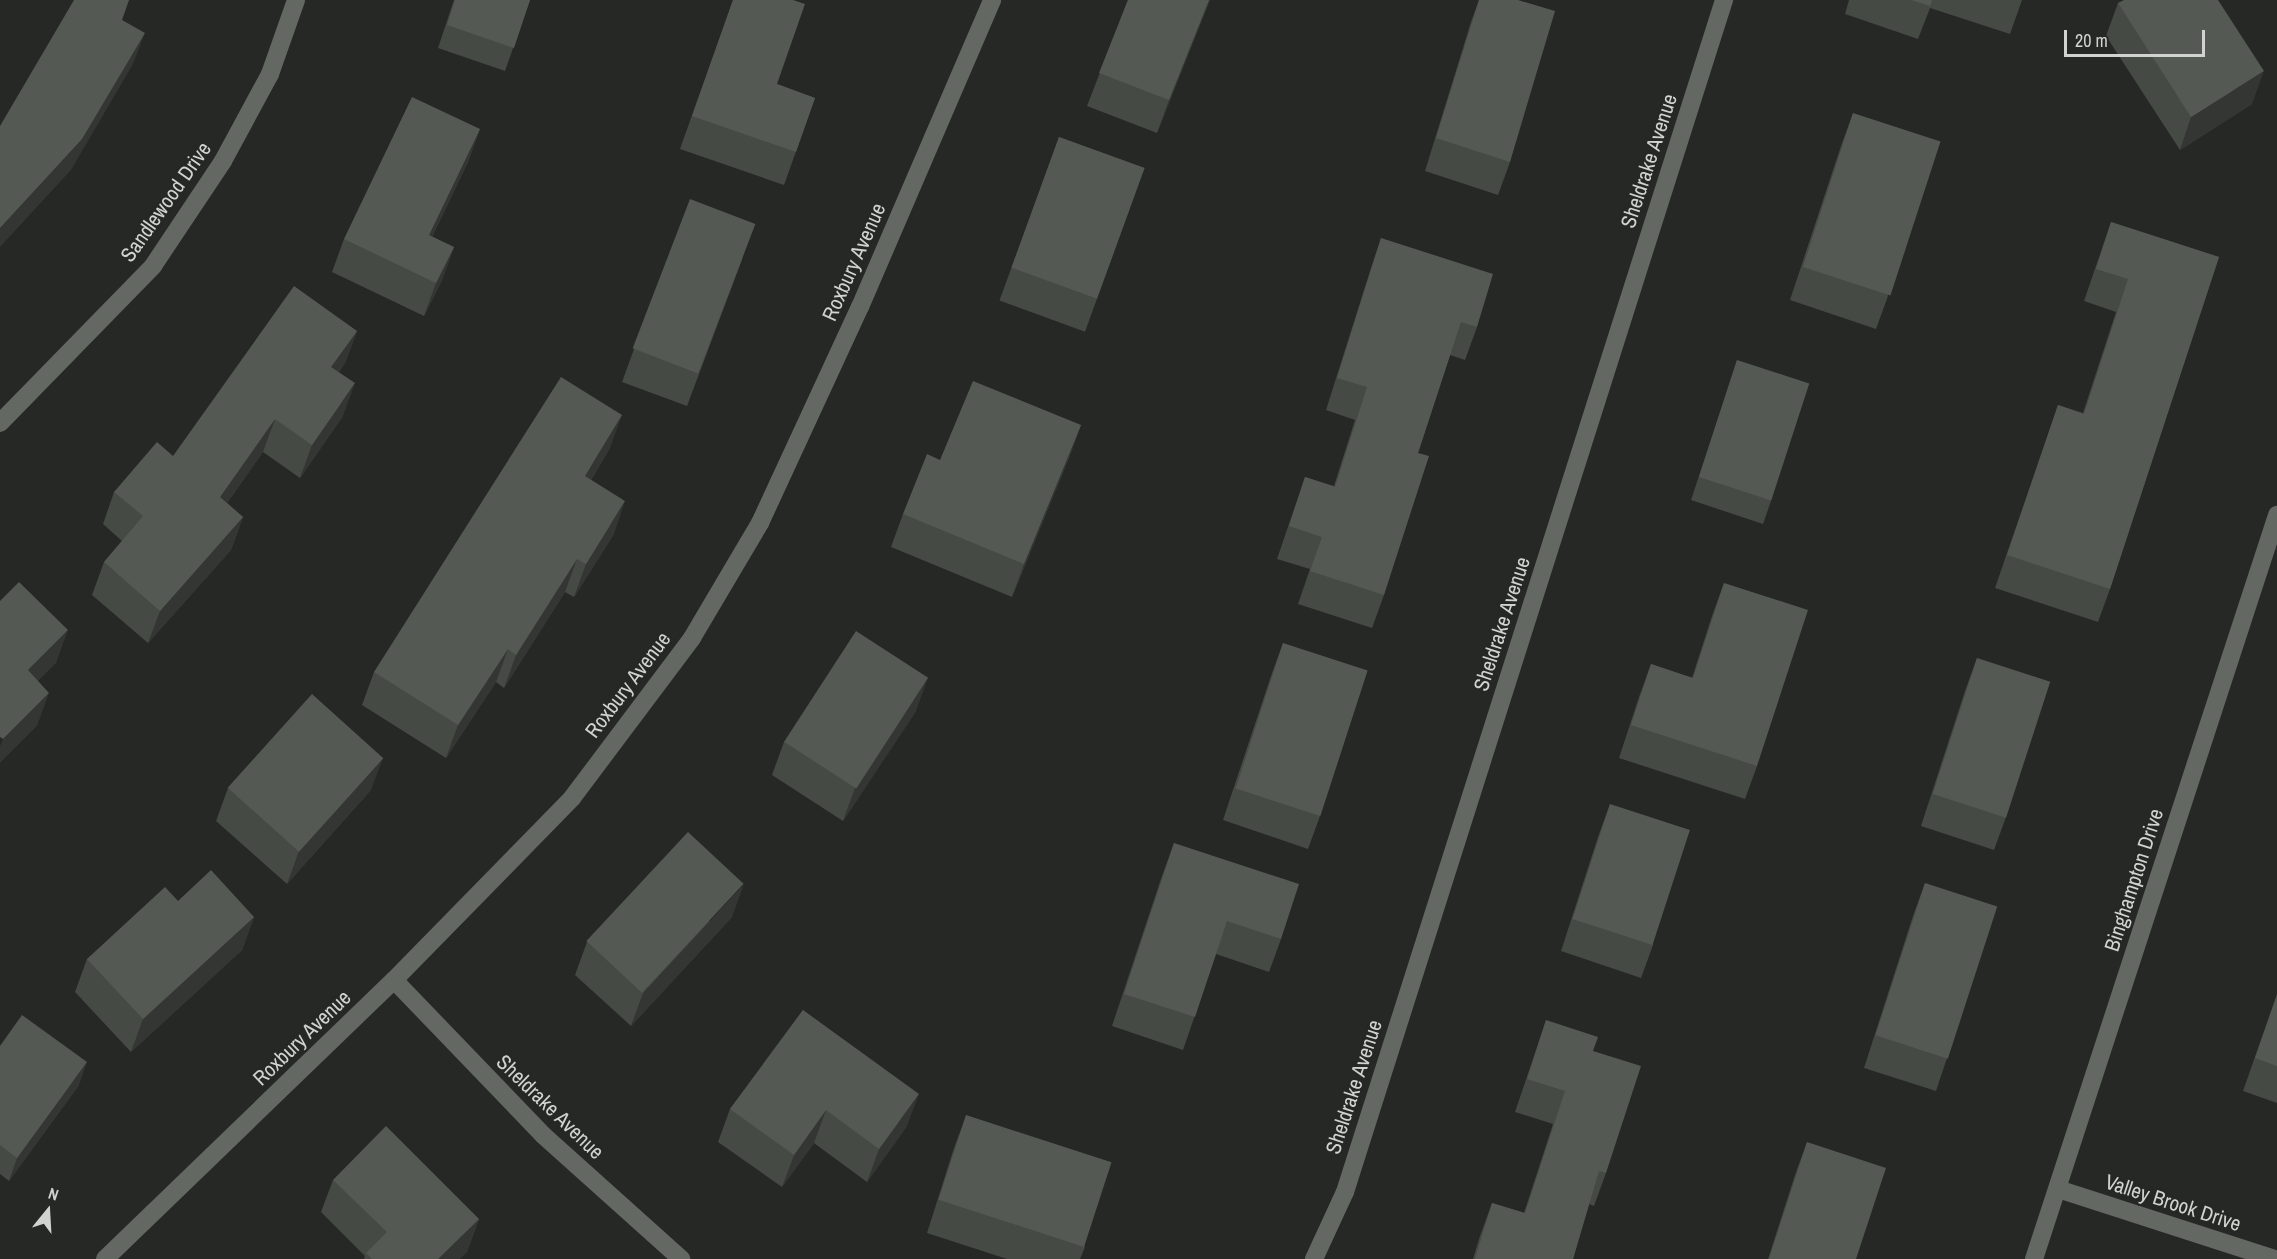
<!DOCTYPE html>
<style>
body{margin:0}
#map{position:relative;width:2277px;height:1259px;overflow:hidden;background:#252824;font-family:"Archivo Narrow",sans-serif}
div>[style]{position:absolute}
.street>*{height:18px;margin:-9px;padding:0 9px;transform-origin:9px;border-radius:9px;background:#646863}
.wall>*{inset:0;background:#464a45;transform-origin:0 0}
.shaded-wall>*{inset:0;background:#333632}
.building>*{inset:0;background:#555954;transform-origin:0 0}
span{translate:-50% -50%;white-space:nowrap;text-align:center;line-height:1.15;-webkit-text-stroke:4.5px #252824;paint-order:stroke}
.street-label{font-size:21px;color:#d0d3d0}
.north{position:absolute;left:18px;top:1181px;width:60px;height:60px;-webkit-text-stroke:4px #252824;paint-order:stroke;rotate:18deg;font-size:16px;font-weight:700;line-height:24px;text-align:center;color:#d0d3d0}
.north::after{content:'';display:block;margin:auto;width:21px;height:27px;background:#d0d3d0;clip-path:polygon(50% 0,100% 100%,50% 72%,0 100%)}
.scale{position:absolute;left:2064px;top:30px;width:141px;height:27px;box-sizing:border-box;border:3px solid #d0d3d0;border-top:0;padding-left:8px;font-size:18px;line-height:21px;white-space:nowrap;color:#d0d3d0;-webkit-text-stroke:4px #252824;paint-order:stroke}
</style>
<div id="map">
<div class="street">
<div style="left:0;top:423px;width:219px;rotate:-45.7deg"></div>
<div style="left:153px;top:266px;width:126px;rotate:-56.3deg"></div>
<div style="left:223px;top:161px;width:99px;rotate:-61.6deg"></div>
<div style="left:270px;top:74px;width:78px;rotate:-70.6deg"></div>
<div style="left:394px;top:980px;width:215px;rotate:46.1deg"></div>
<div style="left:543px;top:1135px;width:186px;rotate:41.9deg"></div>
<div style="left:2058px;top:1189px;width:228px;rotate:17.9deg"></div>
<div style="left:105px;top:1259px;width:402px;rotate:-44deg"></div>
<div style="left:394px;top:980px;width:255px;rotate:-45.6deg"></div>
<div style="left:572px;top:798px;width:200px;rotate:-53.1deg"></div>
<div style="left:692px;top:638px;width:134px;rotate:-59.4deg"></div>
<div style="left:760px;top:523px;width:238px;rotate:-65.2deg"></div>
<div style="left:860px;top:307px;width:334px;rotate:-66.7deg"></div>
<div style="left:1314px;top:1259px;width:74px;rotate:-65.2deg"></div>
<div style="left:1345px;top:1192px;width:1251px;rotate:-72.36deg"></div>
<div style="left:2034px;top:1259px;width:783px;rotate:-71.91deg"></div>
</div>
<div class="wall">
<div style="clip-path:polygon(454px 0,530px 0,505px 71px,438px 48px)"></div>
<div style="clip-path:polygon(733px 0,777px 84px,815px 98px,784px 185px,680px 149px)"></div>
<div style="clip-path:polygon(1128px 0,1210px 0,1157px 133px,1087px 106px)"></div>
<div style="clip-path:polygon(1479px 0,1518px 0,1510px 162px,1498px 195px,1425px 171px,1471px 22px)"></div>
<div style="clip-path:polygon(1849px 0,2022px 0,2010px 34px,1930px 8px,1918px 39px,1845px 14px)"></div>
<div style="clip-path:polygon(2118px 3px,2252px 104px,2180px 150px,2106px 36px)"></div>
<div style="clip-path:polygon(1853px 113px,1888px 296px,1876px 329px,1790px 300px,1841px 146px)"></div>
<div style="clip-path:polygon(480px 129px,468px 162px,432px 237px,454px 247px,442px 280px,424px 316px,332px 272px,344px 239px)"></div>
<div style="left:1059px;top:137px;width:91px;height:174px;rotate:20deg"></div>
<div style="clip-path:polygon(2111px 222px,2219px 257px,2110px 589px,2098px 622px,1995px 588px,2058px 405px,2083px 413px,2116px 312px,2084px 301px)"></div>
<div style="clip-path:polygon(1381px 238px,1477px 327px,1465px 360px,1450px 355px,1418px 453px,1384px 595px,1372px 628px,1298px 604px,1310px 569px,1277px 559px,1305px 477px,1334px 486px,1355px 420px,1326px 410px,1370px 271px)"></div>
<div style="clip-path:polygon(743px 257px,687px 406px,622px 382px,634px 349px)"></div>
<div style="clip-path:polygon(357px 331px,345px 363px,339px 372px,343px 416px,300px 478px,263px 452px,227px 503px,243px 517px,231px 550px,148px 643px,92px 595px,104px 562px,122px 541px,103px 524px,114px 492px,173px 456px)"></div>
<div style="clip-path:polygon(1737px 360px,1771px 501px,1763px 524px,1691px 500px)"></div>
<div style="clip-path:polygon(1081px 425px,1069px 458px,1012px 597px,891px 547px,903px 514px,940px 460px)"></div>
<div style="clip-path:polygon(610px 448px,591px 480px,614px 534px,574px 597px,565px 592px,504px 688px,496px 682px,446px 758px,362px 705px,374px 672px)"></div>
<div style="clip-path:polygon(1724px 583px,1757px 766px,1745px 799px,1619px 758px,1639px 697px,1651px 664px,1692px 678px,1712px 616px)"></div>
<div style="clip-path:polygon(1283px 643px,1320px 816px,1308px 849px,1223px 820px,1271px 676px)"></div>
<div style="clip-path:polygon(1977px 658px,2006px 817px,1994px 850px,1921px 826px,1965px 691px)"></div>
<div style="clip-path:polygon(916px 711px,843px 821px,772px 775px,784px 742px)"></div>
<div style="clip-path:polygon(228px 788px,371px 790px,287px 884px,216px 821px)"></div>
<div style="clip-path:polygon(1610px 804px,1653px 945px,1641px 978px,1561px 951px,1598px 837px)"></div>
<div style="clip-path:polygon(1174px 843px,1281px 939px,1269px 972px,1216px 954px,1183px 1050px,1112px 1026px,1162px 876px)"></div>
<div style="clip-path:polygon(1925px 883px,1947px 1058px,1936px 1091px,1864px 1068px,1913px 916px)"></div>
<div style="clip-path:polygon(254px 917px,242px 950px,131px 1052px,75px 992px,87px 959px)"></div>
<div style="clip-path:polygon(732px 917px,631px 1026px,575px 975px,587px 942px)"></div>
<div style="clip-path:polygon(2277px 994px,2277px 1103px,2243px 1091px)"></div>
<div style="clip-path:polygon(803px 1010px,907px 1126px,867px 1182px,814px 1143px,782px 1187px,718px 1142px,730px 1109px)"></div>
<div style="clip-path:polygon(1546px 1020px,1593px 1051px,1606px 1173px,1594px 1206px,1589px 1204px,1573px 1259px,1473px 1259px,1480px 1236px,1492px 1203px,1524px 1213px,1553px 1124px,1515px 1112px,1535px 1053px)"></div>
<div style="clip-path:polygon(0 1046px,79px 1085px,9px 1181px,0 1174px)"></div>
<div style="clip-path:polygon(966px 1116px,1085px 1247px,1080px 1259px,1007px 1259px,927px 1233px,954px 1148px)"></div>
<div style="clip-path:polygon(1807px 1142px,1856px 1259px,1768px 1259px,1795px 1175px)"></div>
<div style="clip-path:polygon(333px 1180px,479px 1219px,467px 1252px,459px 1259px,364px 1259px,365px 1256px,321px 1212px)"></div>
</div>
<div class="shaded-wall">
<div style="clip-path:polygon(1209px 0,1210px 0,1157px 133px,1169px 100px)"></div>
<div style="clip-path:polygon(145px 33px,133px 64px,71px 170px,0 247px,0 228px)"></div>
<div style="clip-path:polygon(2264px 71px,2252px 104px,2180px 150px,2191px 117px)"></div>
<div style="clip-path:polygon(480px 129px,468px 162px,417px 268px,429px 235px)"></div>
<div style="clip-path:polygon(454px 247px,442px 280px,424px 316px,436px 283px)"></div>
<div style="clip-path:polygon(357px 331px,345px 363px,319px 399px,331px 367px)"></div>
<div style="clip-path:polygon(355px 383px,343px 416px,300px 478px,312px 445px)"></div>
<div style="clip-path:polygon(622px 415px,610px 448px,573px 509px,585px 476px)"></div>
<div style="clip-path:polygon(275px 419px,263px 452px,208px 530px,220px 497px)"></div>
<div style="clip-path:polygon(1081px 425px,1069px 458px,1012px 597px,1024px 564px)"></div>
<div style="clip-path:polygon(625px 501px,614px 534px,574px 597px,586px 564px)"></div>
<div style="clip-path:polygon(243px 517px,231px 550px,148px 643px,160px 611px)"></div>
<div style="clip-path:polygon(577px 559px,565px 592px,504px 688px,516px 655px)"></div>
<div style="clip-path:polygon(68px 630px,56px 663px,16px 703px,28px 670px)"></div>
<div style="clip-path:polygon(508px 649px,496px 682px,446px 758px,458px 725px)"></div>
<div style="clip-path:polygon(928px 678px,916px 711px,843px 821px,855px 788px)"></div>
<div style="clip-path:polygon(49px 693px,37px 726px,0 763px,0 746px,3px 739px)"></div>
<div style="clip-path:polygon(383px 758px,371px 790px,287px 884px,299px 851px)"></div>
<div style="clip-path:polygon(744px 884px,732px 917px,631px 1026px,643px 993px)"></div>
<div style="clip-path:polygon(254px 917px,242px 950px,131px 1052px,143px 1019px)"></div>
<div style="clip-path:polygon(87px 1062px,79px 1085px,9px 1181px,17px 1158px)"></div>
<div style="clip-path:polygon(919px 1094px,907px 1126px,867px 1182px,879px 1149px)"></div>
<div style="clip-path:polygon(826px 1110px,814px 1143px,782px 1187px,794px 1155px)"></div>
<div style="clip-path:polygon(479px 1219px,467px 1252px,459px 1259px,438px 1259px)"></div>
</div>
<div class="building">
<div style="clip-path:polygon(74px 0,129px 0,122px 20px,145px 33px,82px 139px,0 228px,0 126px)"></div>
<div style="clip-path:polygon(455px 0,530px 0,514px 48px,447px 25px)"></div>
<div style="clip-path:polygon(733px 0,793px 0,805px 4px,777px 84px,815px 98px,796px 152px,692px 116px)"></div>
<div style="clip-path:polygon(1128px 0,1209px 0,1169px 100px,1099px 73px)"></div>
<div style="clip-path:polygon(1479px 0,1518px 0,1555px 11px,1510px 162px,1436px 138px)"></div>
<div style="clip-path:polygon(1911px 0,1932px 0,1930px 6px)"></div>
<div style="clip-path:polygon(2124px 0,2218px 0,2264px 71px,2191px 117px,2118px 3px)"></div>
<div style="clip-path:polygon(412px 97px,480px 129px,429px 235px,454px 247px,436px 283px,344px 239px)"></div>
<div style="left:1853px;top:113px;width:92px;height:162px;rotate:18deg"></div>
<div style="left:1059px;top:137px;width:91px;height:139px;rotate:20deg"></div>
<div style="left:690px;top:199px;width:70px;height:160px;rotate:21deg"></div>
<div style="clip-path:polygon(2111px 222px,2219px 257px,2110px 589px,2007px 555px,2058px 405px,2084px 414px,2128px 279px,2096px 269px)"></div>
<div style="clip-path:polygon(1381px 238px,1493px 274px,1477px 327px,1461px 322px,1418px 453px,1429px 456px,1384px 595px,1310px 571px,1322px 537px,1289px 526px,1305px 477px,1335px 487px,1367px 387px,1337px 378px)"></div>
<div style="clip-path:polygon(294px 286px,357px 331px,331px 367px,355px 383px,312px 445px,275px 419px,220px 497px,243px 517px,160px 611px,104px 562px,143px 516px,114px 492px,157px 442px,173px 456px)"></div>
<div style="left:1737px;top:360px;width:76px;height:123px;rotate:18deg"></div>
<div style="clip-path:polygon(561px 377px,622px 415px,585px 476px,625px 501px,586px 564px,577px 559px,516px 655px,508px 649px,458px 725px,374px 672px)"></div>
<div style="clip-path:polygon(973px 381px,1081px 425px,1024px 564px,903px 514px,927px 454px,940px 460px)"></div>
<div style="clip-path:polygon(19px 582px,68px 630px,28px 670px,49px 693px,3px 739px,0 737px,0 601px)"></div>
<div style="clip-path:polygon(1724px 583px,1808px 610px,1757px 766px,1631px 725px,1651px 664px,1693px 678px)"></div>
<div style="left:856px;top:631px;width:86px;height:132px;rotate:33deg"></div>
<div style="left:1283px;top:643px;width:89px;height:153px;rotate:18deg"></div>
<div style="left:1977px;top:658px;width:77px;height:143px;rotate:18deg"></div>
<div style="left:312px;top:694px;width:96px;height:126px;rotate:42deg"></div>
<div style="left:1610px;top:804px;width:84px;height:121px;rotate:18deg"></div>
<div style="left:688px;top:832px;width:76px;height:149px;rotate:43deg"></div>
<div style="clip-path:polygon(1174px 843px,1299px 884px,1281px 939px,1227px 921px,1195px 1017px,1124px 994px)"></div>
<div style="clip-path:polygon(211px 870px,254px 917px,143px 1019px,87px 959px,165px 887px,178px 901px)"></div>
<div style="left:1925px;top:883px;width:76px;height:160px;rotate:18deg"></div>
<div style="clip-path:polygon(2277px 995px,2277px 1066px,2255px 1058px)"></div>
<div style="clip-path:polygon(803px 1010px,919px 1094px,879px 1149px,826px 1110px,794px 1155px,730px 1109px)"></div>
<div style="clip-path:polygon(22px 1015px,87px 1062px,17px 1158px,0 1145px,0 1046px)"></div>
<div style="clip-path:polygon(1546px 1020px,1598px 1037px,1593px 1051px,1641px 1066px,1606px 1173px,1599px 1171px,1573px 1259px,1475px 1259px,1492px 1203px,1525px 1213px,1565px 1091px,1527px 1079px)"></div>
<div style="left:966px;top:1115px;width:153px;height:89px;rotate:18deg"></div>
<div style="clip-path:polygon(386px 1126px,479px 1219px,438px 1259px,372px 1259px,366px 1253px,387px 1232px,333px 1180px)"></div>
<div style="clip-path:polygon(1807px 1142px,1886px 1168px,1856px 1259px,1769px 1259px)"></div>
</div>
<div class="street-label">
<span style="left:1649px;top:161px;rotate:-72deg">Sheldrake Avenue</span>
<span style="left:166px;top:202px;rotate:-55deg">Sandlewood Drive</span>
<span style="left:854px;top:262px;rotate:-66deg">Roxbury Avenue</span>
<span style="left:1502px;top:624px;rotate:-72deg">Sheldrake Avenue</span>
<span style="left:628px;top:685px;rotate:-53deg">Roxbury Avenue</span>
<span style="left:2134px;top:880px;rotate:-72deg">Binghampton Drive</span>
<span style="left:302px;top:1038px;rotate:-44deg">Roxbury Avenue</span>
<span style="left:1354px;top:1087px;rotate:-72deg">Sheldrake Avenue</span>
<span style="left:550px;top:1107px;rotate:44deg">Sheldrake Avenue</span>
<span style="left:2173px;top:1203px;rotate:18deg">Valley Brook Drive</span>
</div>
<div class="north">N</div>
<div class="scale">20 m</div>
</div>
